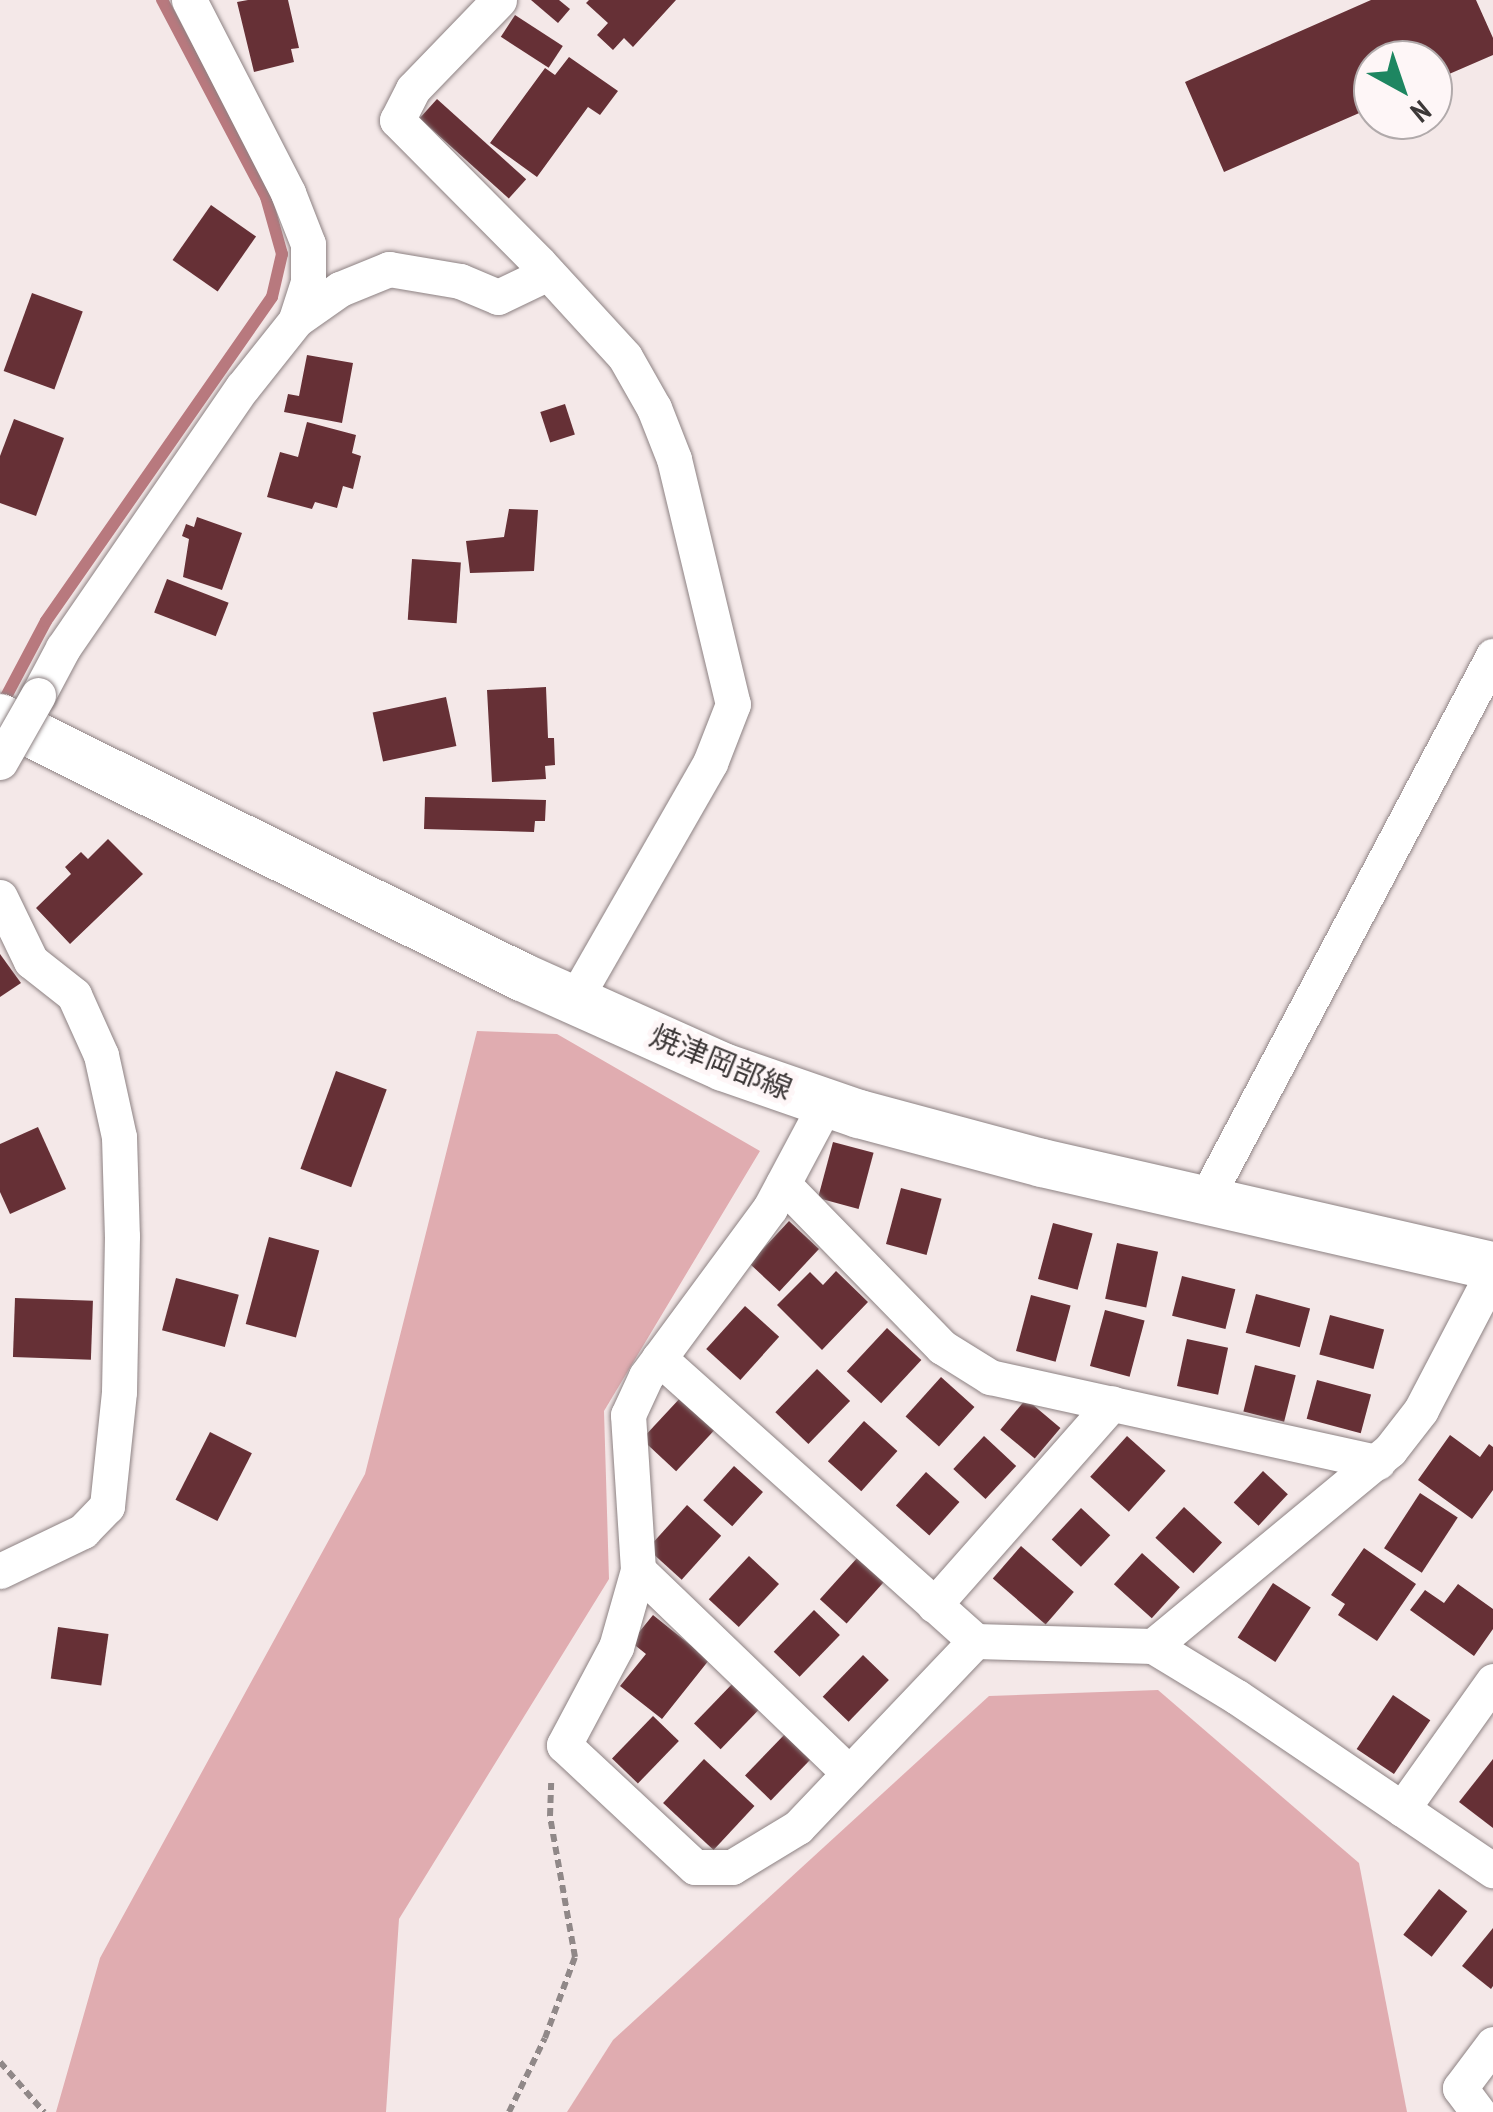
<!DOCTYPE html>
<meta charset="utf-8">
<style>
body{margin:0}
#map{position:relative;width:1493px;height:2112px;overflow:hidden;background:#f4e8e8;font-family:"PT Sans Narrow","Noto Sans JP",sans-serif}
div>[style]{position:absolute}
.green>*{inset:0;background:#e0acb0}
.stream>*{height:12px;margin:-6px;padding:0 6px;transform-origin:6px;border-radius:6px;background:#b8797e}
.building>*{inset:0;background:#663036;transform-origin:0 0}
.path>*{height:6px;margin-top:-3px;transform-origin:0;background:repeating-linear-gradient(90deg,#908888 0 8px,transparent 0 13px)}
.roads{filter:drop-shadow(0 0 2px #8d8283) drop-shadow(0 0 2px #8d8283)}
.minor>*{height:35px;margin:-17.5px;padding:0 17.5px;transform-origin:17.5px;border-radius:17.5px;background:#fff}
.secondary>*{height:48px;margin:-24px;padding:0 24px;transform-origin:24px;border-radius:24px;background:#fff}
.bridges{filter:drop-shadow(0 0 2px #8d8283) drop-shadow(0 0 2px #8d8283)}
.minor-bridge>*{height:35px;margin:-17.5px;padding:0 17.5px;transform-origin:17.5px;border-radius:17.5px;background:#fff}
span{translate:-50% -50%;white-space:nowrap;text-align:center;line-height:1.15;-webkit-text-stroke:10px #fef6f7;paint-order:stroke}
.street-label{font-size:30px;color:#3d3838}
.north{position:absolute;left:1353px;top:40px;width:100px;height:100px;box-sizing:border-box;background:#fef6f7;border:2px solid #b1aaab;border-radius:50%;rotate:140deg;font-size:28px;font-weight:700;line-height:40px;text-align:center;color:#3d3838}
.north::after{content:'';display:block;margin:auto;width:35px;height:45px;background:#1e8661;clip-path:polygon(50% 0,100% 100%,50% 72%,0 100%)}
</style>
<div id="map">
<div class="green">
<div style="clip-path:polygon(477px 1031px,557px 1034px,760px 1151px,604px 1411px,609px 1579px,399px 1919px,386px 2112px,56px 2112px,100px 1958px,365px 1474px)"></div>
<div style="clip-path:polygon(1158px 1690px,1359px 1863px,1407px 2112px,567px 2112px,613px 2040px,989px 1696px)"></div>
</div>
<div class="stream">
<div style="left:0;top:708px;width:98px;rotate:-62.1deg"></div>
<div style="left:46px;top:621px;width:395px;rotate:-55.1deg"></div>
<div style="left:272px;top:297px;width:44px;rotate:-76.9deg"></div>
<div style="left:282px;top:254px;width:59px;rotate:-105.7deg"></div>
<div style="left:266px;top:197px;width:223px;rotate:-117.8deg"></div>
</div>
<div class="building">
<div style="clip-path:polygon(248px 0,288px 0,299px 48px,291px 49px,294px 62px,254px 72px,237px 2px)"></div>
<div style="clip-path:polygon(531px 0,559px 0,570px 9px,558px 23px)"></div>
<div style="clip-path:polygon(589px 0,676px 0,633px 47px,624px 38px,613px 50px,597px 35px,608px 23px,586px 3px)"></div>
<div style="clip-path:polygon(1371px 0,1476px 0,1493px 38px,1493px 55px,1433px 81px,1433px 60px,1373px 60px,1373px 107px,1224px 172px,1185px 82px)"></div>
<div style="left:515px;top:15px;width:57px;height:26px;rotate:33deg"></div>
<div style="clip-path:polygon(569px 57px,618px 91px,600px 115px,588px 107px,537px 177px,490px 143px,545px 68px,555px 75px)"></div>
<div style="left:437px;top:99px;width:120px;height:26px;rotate:42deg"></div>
<div style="left:211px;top:205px;width:55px;height:67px;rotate:35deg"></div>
<div style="left:32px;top:293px;width:54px;height:83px;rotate:20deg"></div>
<div style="clip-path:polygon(307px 355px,353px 363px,342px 423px,284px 412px,288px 394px,299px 396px)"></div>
<div style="left:565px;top:404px;width:32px;height:26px;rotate:72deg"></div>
<div style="clip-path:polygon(14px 419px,64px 438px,36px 516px,0 503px,0 456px)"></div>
<div style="clip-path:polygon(307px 422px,356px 435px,352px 453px,361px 456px,353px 489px,343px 486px,337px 508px,315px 502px,312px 509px,267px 497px,280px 452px,298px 457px)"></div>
<div style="clip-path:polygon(509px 509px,538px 510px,534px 571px,470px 573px,466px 541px,504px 537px)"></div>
<div style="clip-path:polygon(197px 517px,242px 533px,222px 590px,183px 577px,189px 539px,182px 536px,186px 524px,194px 527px)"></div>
<div style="left:412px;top:559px;width:49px;height:61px;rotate:4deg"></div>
<div style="left:167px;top:579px;width:66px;height:36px;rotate:21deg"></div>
<div style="clip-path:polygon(546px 687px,548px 738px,554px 738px,555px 765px,545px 766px,546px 779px,492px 782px,487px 690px)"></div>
<div style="left:446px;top:697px;width:50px;height:75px;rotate:78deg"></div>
<div style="clip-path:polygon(425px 797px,546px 800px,545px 821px,535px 821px,534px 832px,424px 829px)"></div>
<div style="clip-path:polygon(108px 839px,143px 874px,70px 944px,36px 908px,71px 874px,65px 867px,81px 852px,88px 859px)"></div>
<div style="clip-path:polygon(0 954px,21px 983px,0 997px)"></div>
<div style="left:336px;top:1071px;width:54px;height:104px;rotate:20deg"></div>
<div style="clip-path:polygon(38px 1127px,66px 1189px,10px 1214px,0 1192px,0 1144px)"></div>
<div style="left:833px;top:1142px;width:42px;height:58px;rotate:15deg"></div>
<div style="left:901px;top:1188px;width:42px;height:58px;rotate:15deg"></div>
<div style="left:789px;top:1221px;width:41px;height:58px;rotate:43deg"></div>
<div style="left:1053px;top:1223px;width:41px;height:58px;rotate:15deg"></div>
<div style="left:269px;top:1237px;width:52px;height:90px;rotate:15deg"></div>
<div style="left:1117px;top:1243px;width:42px;height:57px;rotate:12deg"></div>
<div style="clip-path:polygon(836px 1271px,868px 1302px,822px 1350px,777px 1305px,810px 1272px,823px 1285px)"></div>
<div style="left:1182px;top:1276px;width:55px;height:41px;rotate:14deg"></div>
<div style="left:176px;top:1278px;width:65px;height:54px;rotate:15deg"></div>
<div style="left:1256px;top:1294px;width:56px;height:40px;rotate:15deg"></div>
<div style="left:1031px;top:1295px;width:41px;height:58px;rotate:15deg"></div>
<div style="left:15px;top:1298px;width:78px;height:59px;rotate:2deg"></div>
<div style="left:745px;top:1306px;width:46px;height:58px;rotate:42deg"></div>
<div style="left:1105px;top:1310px;width:41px;height:58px;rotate:15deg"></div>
<div style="left:1330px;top:1315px;width:56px;height:41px;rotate:15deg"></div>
<div style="left:887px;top:1328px;width:47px;height:59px;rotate:43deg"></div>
<div style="left:1187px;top:1339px;width:42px;height:48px;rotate:12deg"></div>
<div style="left:1255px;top:1365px;width:42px;height:48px;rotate:14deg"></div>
<div style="left:817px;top:1369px;width:46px;height:60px;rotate:44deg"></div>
<div style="left:941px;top:1377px;width:45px;height:53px;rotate:42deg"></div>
<div style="left:1317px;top:1380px;width:56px;height:40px;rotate:15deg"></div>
<div style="left:682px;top:1396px;width:47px;height:59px;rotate:43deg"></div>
<div style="left:1026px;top:1399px;width:45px;height:40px;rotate:40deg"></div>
<div style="left:864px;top:1421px;width:45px;height:54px;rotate:42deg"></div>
<div style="left:210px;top:1432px;width:47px;height:76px;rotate:27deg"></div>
<div style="clip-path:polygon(1450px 1435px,1480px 1457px,1489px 1444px,1493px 1447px,1493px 1490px,1472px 1519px,1418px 1480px)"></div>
<div style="left:984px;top:1436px;width:44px;height:45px;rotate:43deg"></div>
<div style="left:1127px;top:1436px;width:52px;height:55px;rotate:42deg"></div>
<div style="left:734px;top:1466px;width:39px;height:46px;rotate:42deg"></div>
<div style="left:1263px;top:1471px;width:34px;height:43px;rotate:43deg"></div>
<div style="left:926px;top:1472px;width:45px;height:45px;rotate:42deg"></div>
<div style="left:1420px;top:1493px;width:45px;height:66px;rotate:33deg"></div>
<div style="left:687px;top:1505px;width:46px;height:59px;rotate:42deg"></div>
<div style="left:1184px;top:1507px;width:52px;height:42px;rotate:43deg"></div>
<div style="left:1081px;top:1508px;width:40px;height:43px;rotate:43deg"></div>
<div style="left:1021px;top:1546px;width:70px;height:43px;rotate:41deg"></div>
<div style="clip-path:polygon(1364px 1548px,1416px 1584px,1377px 1641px,1338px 1615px,1345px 1604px,1331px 1595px)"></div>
<div style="left:1142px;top:1553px;width:51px;height:42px;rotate:42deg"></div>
<div style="left:749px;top:1556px;width:41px;height:59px;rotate:43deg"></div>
<div style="left:858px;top:1557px;width:36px;height:57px;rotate:42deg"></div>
<div style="left:1273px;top:1583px;width:45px;height:65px;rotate:33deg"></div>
<div style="clip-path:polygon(1458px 1584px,1493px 1609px,1493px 1629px,1474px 1656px,1410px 1610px,1425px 1590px,1444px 1603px)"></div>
<div style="left:814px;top:1610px;width:36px;height:58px;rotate:44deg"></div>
<div style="clip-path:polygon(653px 1615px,709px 1660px,662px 1719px,620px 1686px,646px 1654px,631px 1642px)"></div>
<div style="left:58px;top:1627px;width:51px;height:52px;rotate:8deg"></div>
<div style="left:863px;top:1655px;width:36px;height:58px;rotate:44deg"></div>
<div style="left:735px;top:1681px;width:37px;height:59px;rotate:44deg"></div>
<div style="left:1393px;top:1695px;width:45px;height:65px;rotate:34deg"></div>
<div style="left:653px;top:1716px;width:36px;height:59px;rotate:44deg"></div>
<div style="left:786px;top:1733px;width:36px;height:59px;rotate:44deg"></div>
<div style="left:704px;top:1759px;width:69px;height:60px;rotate:43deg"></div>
<div style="clip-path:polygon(1493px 1759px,1493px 1828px,1459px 1802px)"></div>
<div style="left:1439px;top:1889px;width:36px;height:58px;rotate:38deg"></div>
<div style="clip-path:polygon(1493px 1928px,1493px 1986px,1491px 1989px,1462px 1966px)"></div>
</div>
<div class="path">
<div style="left:0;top:2062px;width:67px;rotate:48.7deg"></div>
<div style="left:509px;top:2112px;width:82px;rotate:-64.1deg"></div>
<div style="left:545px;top:2038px;width:86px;rotate:-69.7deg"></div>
<div style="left:575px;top:1957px;width:143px;rotate:-100.1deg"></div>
<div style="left:550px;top:1816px;width:33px;rotate:-88deg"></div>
</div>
<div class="roads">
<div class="minor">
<div style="left:189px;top:0;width:217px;rotate:62.8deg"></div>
<div style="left:288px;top:193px;width:55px;rotate:68.6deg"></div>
<div style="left:308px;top:244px;width:38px;rotate:90deg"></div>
<div style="left:308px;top:282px;width:40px;rotate:108deg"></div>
<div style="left:499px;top:0;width:124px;rotate:134deg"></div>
<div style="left:413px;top:89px;width:35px;rotate:117deg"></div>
<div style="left:397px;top:120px;width:202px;rotate:45.2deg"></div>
<div style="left:539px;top:263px;width:127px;rotate:47.5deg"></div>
<div style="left:625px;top:357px;width:59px;rotate:60.4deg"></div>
<div style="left:654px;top:408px;width:55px;rotate:68.6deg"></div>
<div style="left:674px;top:459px;width:252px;rotate:76.5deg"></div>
<div style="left:733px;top:704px;width:63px;rotate:111.3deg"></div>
<div style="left:710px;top:763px;width:273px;rotate:119.8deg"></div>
<div style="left:38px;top:695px;width:53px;rotate:-62deg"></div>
<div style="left:63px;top:648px;width:316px;rotate:-55.5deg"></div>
<div style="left:242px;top:388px;width:87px;rotate:-51.5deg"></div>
<div style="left:296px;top:320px;width:54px;rotate:-35.2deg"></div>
<div style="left:340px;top:289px;width:53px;rotate:-22.2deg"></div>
<div style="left:389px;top:269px;width:72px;rotate:9.6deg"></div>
<div style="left:460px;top:281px;width:41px;rotate:22.8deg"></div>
<div style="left:498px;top:297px;width:55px;rotate:-25.6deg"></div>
<div style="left:0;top:897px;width:71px;rotate:64.2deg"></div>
<div style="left:31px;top:961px;width:55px;rotate:38.3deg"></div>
<div style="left:74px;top:995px;width:66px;rotate:65.8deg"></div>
<div style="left:101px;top:1055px;width:84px;rotate:77.6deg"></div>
<div style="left:119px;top:1137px;width:99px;rotate:88.3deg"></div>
<div style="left:122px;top:1236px;width:156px;rotate:91.1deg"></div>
<div style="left:119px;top:1392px;width:115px;rotate:96deg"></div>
<div style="left:107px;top:1506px;width:35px;rotate:134deg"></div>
<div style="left:83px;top:1531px;width:92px;rotate:154.3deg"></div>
<div style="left:826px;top:1103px;width:119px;rotate:118.1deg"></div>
<div style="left:770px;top:1208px;width:209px;rotate:126.4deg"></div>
<div style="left:646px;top:1376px;width:43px;rotate:114.8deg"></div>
<div style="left:628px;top:1415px;width:155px;rotate:86.3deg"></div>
<div style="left:638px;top:1570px;width:80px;rotate:105.9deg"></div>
<div style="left:616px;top:1647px;width:111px;rotate:118deg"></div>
<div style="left:564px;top:1745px;width:179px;rotate:43deg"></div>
<div style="left:695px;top:1867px;width:37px"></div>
<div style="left:732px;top:1867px;width:77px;rotate:-31.2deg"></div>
<div style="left:798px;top:1827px;width:257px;rotate:-46.4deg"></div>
<div style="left:975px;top:1641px;width:178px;rotate:1.6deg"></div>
<div style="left:783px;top:1184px;width:228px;rotate:45.7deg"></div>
<div style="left:942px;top:1347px;width:57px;rotate:32deg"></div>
<div style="left:990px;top:1377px;width:397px;rotate:12.4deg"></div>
<div style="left:1204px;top:1202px;width:618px;rotate:-62.11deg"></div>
<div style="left:1493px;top:1272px;width:156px;rotate:117.6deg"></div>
<div style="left:1421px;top:1410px;width:51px;rotate:127.8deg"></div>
<div style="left:1390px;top:1450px;width:308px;rotate:140.4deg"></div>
<div style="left:1153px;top:1646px;width:98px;rotate:31.3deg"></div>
<div style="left:1237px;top:1697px;width:309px;rotate:34.1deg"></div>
<div style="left:659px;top:1358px;width:424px;rotate:41.8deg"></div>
<div style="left:638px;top:1570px;width:293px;rotate:43.9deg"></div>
<div style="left:934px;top:1605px;width:269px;rotate:-48.6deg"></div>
<div style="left:1402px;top:1809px;width:157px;rotate:-54.6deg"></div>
<div style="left:1478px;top:2112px;width:30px;rotate:-127deg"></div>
<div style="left:1460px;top:2088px;width:55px;rotate:-53.1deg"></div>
</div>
<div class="secondary">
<div style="left:0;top:718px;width:583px;rotate:26.39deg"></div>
<div style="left:522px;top:977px;width:220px;rotate:24.1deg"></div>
<div style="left:723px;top:1067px;width:144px;rotate:19.1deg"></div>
<div style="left:859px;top:1114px;width:189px;rotate:15deg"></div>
<div style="left:1042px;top:1163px;width:463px;rotate:12.9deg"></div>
</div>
</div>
<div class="bridges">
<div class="minor-bridge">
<div style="left:0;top:762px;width:77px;rotate:-60.4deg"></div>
</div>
</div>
<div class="street-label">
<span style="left:721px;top:1062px;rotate:22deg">焼津岡部線</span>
</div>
<div class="north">N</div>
</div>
